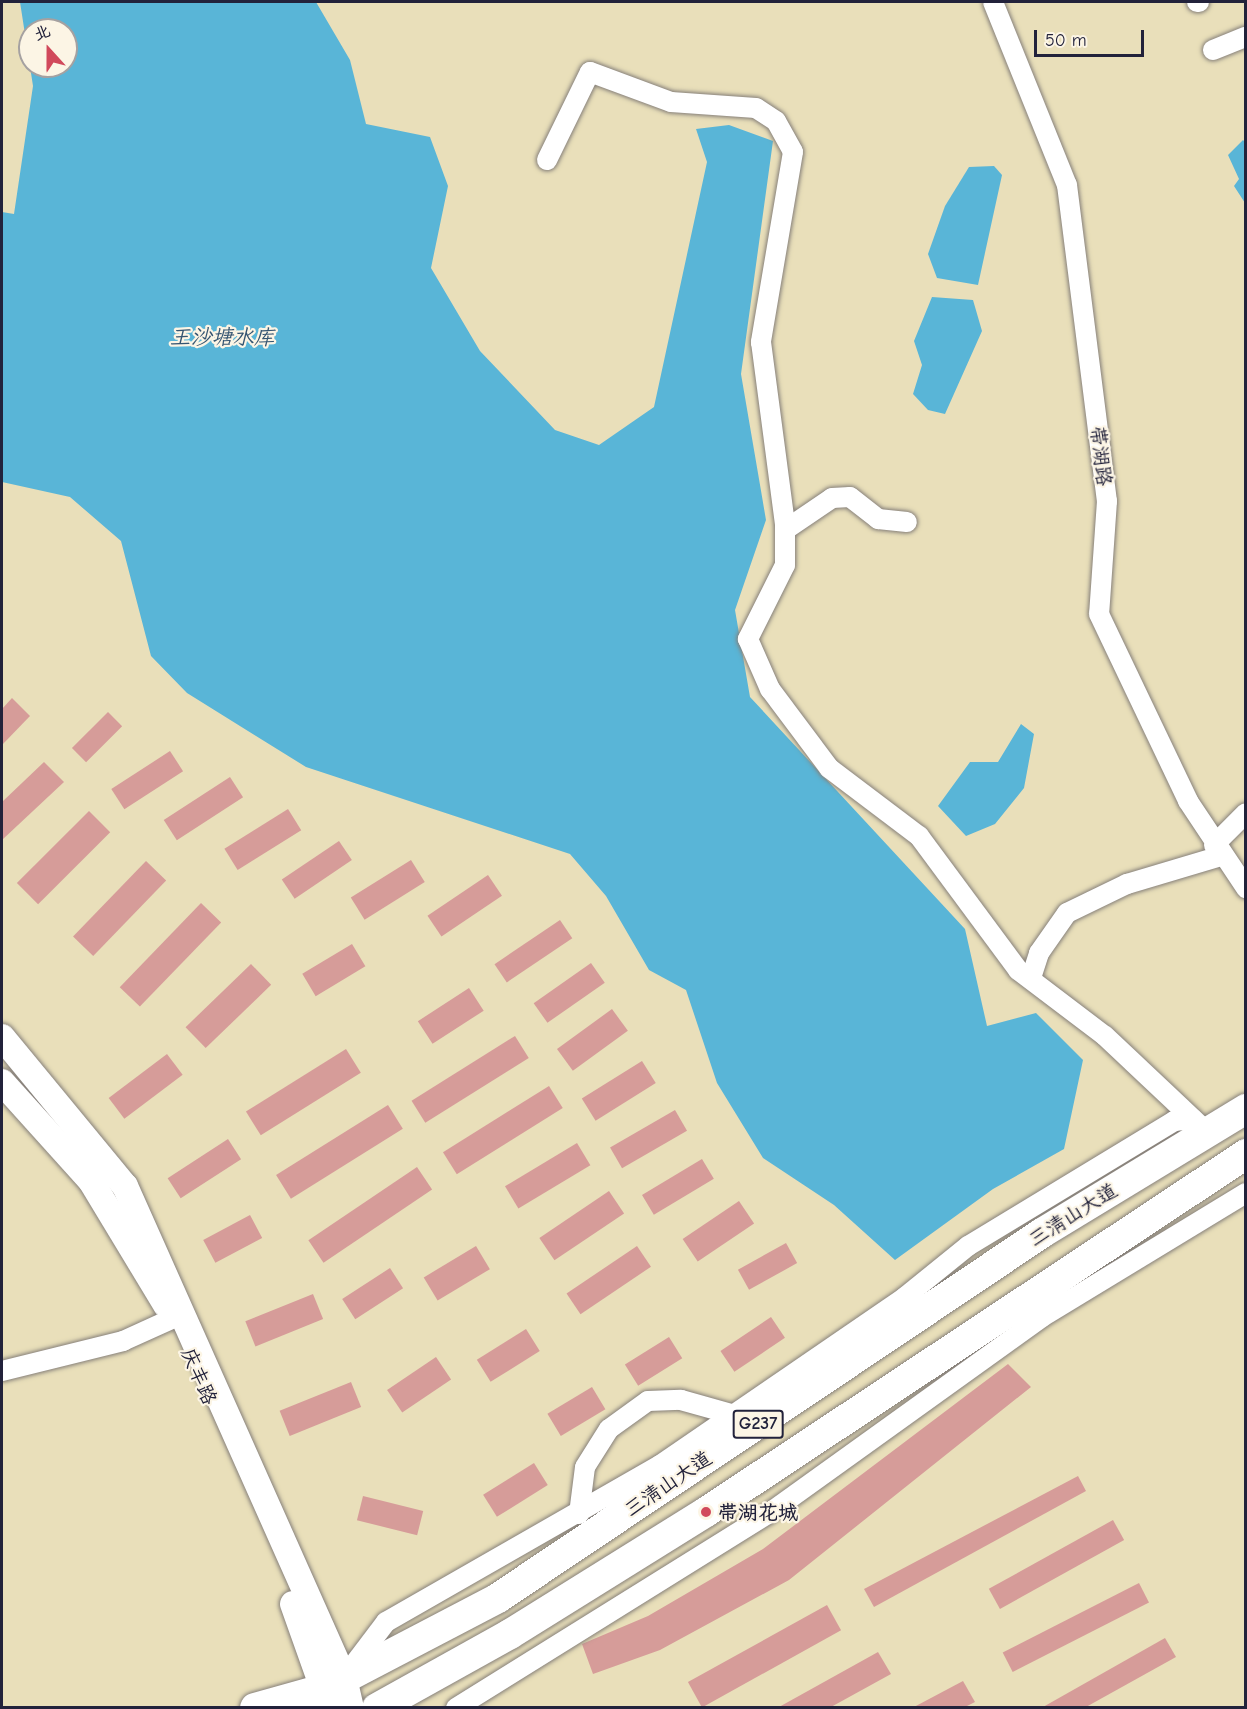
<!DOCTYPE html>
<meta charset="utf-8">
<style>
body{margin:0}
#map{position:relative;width:1247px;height:1709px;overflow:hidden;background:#e9dfba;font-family:"Comic Neue","LXGW WenKai TC",sans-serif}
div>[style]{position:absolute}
.water>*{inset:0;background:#59b5d7}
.building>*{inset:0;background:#d69c99;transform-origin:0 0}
.roads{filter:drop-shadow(0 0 2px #86807a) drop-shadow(0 0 2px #86807a)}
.minor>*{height:20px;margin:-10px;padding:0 10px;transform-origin:10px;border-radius:10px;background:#fff}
.major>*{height:26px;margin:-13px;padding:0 13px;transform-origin:13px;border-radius:13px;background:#fff}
.highway>*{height:30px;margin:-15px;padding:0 15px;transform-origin:15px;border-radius:15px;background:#fff}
.dots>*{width:16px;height:16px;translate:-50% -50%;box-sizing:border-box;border:3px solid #fcf5e5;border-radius:50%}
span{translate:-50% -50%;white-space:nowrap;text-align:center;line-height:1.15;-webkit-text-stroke:4.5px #fcf5e5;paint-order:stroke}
.shield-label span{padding:2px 4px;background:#fcf5e5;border:2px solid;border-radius:4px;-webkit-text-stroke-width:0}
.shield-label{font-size:18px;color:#22223b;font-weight:700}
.street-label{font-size:20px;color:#22223b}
.poi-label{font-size:20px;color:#22223b;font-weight:700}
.left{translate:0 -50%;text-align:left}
.water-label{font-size:21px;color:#355572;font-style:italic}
.frame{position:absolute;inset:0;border:3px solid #22223b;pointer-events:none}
.north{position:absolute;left:18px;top:18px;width:60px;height:60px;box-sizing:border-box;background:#fcf5e5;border:2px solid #a5a1a1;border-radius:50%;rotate:339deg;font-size:16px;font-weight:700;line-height:24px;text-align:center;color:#22223b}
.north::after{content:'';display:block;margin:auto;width:21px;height:27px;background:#d1495b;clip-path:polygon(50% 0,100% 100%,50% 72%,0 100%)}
.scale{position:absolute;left:1034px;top:30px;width:110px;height:27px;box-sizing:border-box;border:3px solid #22223b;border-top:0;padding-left:8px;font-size:18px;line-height:21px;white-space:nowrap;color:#22223b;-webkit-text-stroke:4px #fcf5e5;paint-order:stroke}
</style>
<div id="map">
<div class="water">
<div style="clip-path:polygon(evenodd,20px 2px,316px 2px,350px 60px,366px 124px,430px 137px,448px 186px,431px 268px,480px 351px,555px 430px,599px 445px,654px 407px,707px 162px,696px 129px,729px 125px,773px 141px,741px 374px,766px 520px,735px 610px,750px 697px,965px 929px,987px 1026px,1036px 1013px,1083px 1060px,1064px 1149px,993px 1189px,895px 1260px,834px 1205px,763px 1158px,717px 1083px,686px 990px,649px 970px,606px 896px,570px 854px,306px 767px,187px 693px,151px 656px,121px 541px,70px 497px,2px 482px,2px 212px,14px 214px,33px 86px,20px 2px,30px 30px,66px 30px,66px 66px,30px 66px,30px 30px)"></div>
<div style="clip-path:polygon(1243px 140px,1246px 143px,1245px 203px,1234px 186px,1239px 179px,1228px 155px)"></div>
<div style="clip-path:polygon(994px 166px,1002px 175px,978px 285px,937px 278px,928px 254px,945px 206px,969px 167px)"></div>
<div style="clip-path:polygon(932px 297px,973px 300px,982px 331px,945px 414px,928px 410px,913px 394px,922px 365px,914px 341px)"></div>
<div style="clip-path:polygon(1021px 724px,1034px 734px,1024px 788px,995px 824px,966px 836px,938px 806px,970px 762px,998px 762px)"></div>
</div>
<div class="building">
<div style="clip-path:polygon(12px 698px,30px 716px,2px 745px,2px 709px)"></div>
<div style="left:108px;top:712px;width:20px;height:51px;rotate:45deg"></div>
<div style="left:170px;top:751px;width:24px;height:70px;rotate:57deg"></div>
<div style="clip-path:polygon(44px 762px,64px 782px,2px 840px,2px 802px)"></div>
<div style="left:230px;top:777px;width:24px;height:79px;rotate:57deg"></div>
<div style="left:288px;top:809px;width:25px;height:75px;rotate:58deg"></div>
<div style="left:89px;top:811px;width:30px;height:102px;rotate:45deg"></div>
<div style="left:339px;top:841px;width:23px;height:69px;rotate:56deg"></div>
<div style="left:411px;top:860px;width:26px;height:71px;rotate:58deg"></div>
<div style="left:146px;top:861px;width:28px;height:105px;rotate:44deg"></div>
<div style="left:488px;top:875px;width:25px;height:73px;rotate:56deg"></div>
<div style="left:201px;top:903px;width:28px;height:117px;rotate:44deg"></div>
<div style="left:560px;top:920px;width:22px;height:79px;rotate:56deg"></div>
<div style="left:352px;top:944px;width:26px;height:58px;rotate:59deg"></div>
<div style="left:591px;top:963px;width:24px;height:70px;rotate:55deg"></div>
<div style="left:251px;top:964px;width:29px;height:91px;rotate:46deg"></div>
<div style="left:469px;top:988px;width:27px;height:61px;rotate:57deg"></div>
<div style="left:612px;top:1009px;width:27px;height:68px;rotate:54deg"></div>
<div style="left:515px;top:1036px;width:26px;height:122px;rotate:58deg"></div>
<div style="left:346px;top:1049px;width:28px;height:118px;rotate:58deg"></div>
<div style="left:167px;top:1054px;width:26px;height:73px;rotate:53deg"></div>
<div style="left:642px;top:1061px;width:26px;height:71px;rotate:58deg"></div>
<div style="left:549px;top:1086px;width:26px;height:125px;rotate:58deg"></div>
<div style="left:388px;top:1105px;width:28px;height:132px;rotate:58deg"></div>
<div style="left:675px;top:1110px;width:24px;height:75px;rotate:60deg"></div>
<div style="left:228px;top:1139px;width:24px;height:72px;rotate:57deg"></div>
<div style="left:577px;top:1143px;width:26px;height:84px;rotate:59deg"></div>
<div style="left:702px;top:1159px;width:23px;height:70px;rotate:59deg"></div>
<div style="left:417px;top:1167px;width:27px;height:131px;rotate:56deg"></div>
<div style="left:609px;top:1191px;width:27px;height:84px;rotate:56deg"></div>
<div style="left:739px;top:1201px;width:27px;height:68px;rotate:56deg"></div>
<div style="left:250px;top:1215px;width:26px;height:53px;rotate:62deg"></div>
<div style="left:786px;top:1243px;width:23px;height:55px;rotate:61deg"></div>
<div style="left:476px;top:1246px;width:27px;height:61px;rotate:59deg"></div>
<div style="left:637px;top:1246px;width:25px;height:85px;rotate:56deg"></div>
<div style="left:390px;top:1268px;width:24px;height:57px;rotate:57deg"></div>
<div style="left:313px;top:1294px;width:27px;height:73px;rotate:68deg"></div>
<div style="left:771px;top:1317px;width:25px;height:61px;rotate:56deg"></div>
<div style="left:526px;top:1329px;width:26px;height:58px;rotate:58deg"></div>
<div style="left:669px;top:1337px;width:25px;height:52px;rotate:58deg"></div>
<div style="left:436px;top:1357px;width:27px;height:59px;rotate:56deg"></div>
<div style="clip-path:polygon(1008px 1364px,1031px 1387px,789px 1580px,660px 1650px,593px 1674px,582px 1644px,648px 1616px,763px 1549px)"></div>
<div style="left:351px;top:1382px;width:27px;height:77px;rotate:68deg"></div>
<div style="left:592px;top:1387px;width:26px;height:52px;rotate:59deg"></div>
<div style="left:534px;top:1463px;width:26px;height:60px;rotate:58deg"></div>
<div style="clip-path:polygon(1078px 1476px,1086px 1491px,874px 1607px,864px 1589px)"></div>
<div style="left:363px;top:1496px;width:62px;height:25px;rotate:14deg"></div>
<div style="left:1113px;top:1520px;width:23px;height:142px;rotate:61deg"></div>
<div style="left:1139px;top:1583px;width:22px;height:153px;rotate:63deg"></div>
<div style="left:827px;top:1605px;width:29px;height:159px;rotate:61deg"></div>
<div style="clip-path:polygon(1165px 1638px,1176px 1657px,1086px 1707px,1043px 1707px)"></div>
<div style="clip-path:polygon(878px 1652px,891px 1674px,831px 1707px,779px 1707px)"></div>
<div style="clip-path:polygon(963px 1681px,975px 1702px,965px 1707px,914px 1707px)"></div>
</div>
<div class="roads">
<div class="minor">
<div style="left:993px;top:2px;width:197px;rotate:68deg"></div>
<div style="left:1067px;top:185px;width:319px;rotate:82.8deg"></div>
<div style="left:1107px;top:501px;width:113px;rotate:94deg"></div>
<div style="left:1099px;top:614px;width:207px;rotate:64.5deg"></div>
<div style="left:1188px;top:801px;width:105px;rotate:56.3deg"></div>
<div style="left:1197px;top:2px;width:2px"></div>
<div style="left:1213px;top:50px;width:35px;rotate:-22deg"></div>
<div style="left:547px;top:160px;width:98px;rotate:-64deg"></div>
<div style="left:590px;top:72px;width:86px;rotate:20.3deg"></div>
<div style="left:671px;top:102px;width:85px;rotate:4deg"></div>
<div style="left:756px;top:108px;width:24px;rotate:33deg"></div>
<div style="left:776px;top:121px;width:35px;rotate:61deg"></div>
<div style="left:793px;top:152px;width:193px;rotate:99.6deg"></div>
<div style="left:761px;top:342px;width:184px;rotate:82.5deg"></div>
<div style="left:785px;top:524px;width:41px;rotate:90deg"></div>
<div style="left:785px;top:565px;width:83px;rotate:116.6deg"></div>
<div style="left:748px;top:639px;width:55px;rotate:66.3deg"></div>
<div style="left:770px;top:689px;width:99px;rotate:53.2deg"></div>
<div style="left:829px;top:768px;width:113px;rotate:37.1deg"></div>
<div style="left:919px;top:836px;width:167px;rotate:53.5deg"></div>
<div style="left:1018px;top:970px;width:109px;rotate:37.2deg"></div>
<div style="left:1105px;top:1036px;width:140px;rotate:43.3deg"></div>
<div style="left:785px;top:530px;width:57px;rotate:-34.2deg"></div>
<div style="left:832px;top:498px;width:18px;rotate:-3deg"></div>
<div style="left:850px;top:497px;width:36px;rotate:38deg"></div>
<div style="left:878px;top:519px;width:29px;rotate:6deg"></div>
<div style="left:1214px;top:845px;width:45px;rotate:-45deg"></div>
<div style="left:1031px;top:978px;width:26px;rotate:-72deg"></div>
<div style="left:1039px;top:953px;width:49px;rotate:-55deg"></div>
<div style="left:1067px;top:913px;width:67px;rotate:-25.8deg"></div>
<div style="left:1127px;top:884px;width:98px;rotate:-16.6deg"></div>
<div style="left:2px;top:1371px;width:125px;rotate:-13.9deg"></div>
<div style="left:123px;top:1341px;width:56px;rotate:-24.3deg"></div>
<div style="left:579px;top:1514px;width:47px;rotate:-82.7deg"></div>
<div style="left:585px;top:1467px;width:45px;rotate:-57.7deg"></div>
<div style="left:609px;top:1429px;width:48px;rotate:-35.7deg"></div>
<div style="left:648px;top:1401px;width:33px;rotate:-2deg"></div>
<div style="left:681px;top:1400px;width:59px;rotate:15.7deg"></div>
<div style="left:348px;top:1672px;width:63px;rotate:-52.8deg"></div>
<div style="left:386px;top:1622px;width:316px;rotate:-29.8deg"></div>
<div style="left:660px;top:1465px;width:297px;rotate:-34.4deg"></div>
<div style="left:905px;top:1297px;width:81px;rotate:-39deg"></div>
<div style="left:968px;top:1246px;width:241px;rotate:-31.2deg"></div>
<div style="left:1174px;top:1121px;width:19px;rotate:-6deg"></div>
<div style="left:456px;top:1708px;width:367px;rotate:-31.9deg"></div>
<div style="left:768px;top:1514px;width:337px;rotate:-35.7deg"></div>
<div style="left:1042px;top:1317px;width:239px;rotate:-31.3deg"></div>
</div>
<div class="major">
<div style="left:2px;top:1037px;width:193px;rotate:50.5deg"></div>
<div style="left:125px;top:1186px;width:539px;rotate:66.01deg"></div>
<div style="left:344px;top:1678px;width:31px;rotate:77deg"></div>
<div style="left:2px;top:1082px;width:133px;rotate:48deg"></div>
<div style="left:91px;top:1181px;width:145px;rotate:58.8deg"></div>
<div style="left:293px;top:1604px;width:110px;rotate:70.4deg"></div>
</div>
<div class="highway">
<div style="left:255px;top:1708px;width:74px;rotate:-15.7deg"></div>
<div style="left:326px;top:1688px;width:194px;rotate:-27.6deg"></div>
<div style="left:498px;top:1598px;width:655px;rotate:-33.86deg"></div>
<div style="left:1042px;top:1233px;width:239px;rotate:-31.3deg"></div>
<div style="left:377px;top:1708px;width:152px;rotate:-29.1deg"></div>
<div style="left:510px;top:1634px;width:231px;rotate:-31.9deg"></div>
<div style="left:706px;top:1512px;width:648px;rotate:-33.54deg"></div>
</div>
</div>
<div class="dots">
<div style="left:706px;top:1512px;background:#d1495b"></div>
</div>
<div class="shield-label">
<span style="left:758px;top:1424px">G237</span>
</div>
<div class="street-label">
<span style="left:1101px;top:456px;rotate:83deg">带湖路</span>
<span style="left:1073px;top:1215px;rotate:-32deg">三清山大道</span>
<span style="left:199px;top:1376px;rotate:67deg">庆丰路</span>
<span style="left:668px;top:1484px;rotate:-34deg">三清山大道</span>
</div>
<div class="poi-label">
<span class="left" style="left:718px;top:1512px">带湖花城</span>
</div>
<div class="water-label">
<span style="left:222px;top:337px">王沙塘水库</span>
</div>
<div class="frame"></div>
<div class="north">北</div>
<div class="scale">50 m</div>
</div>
